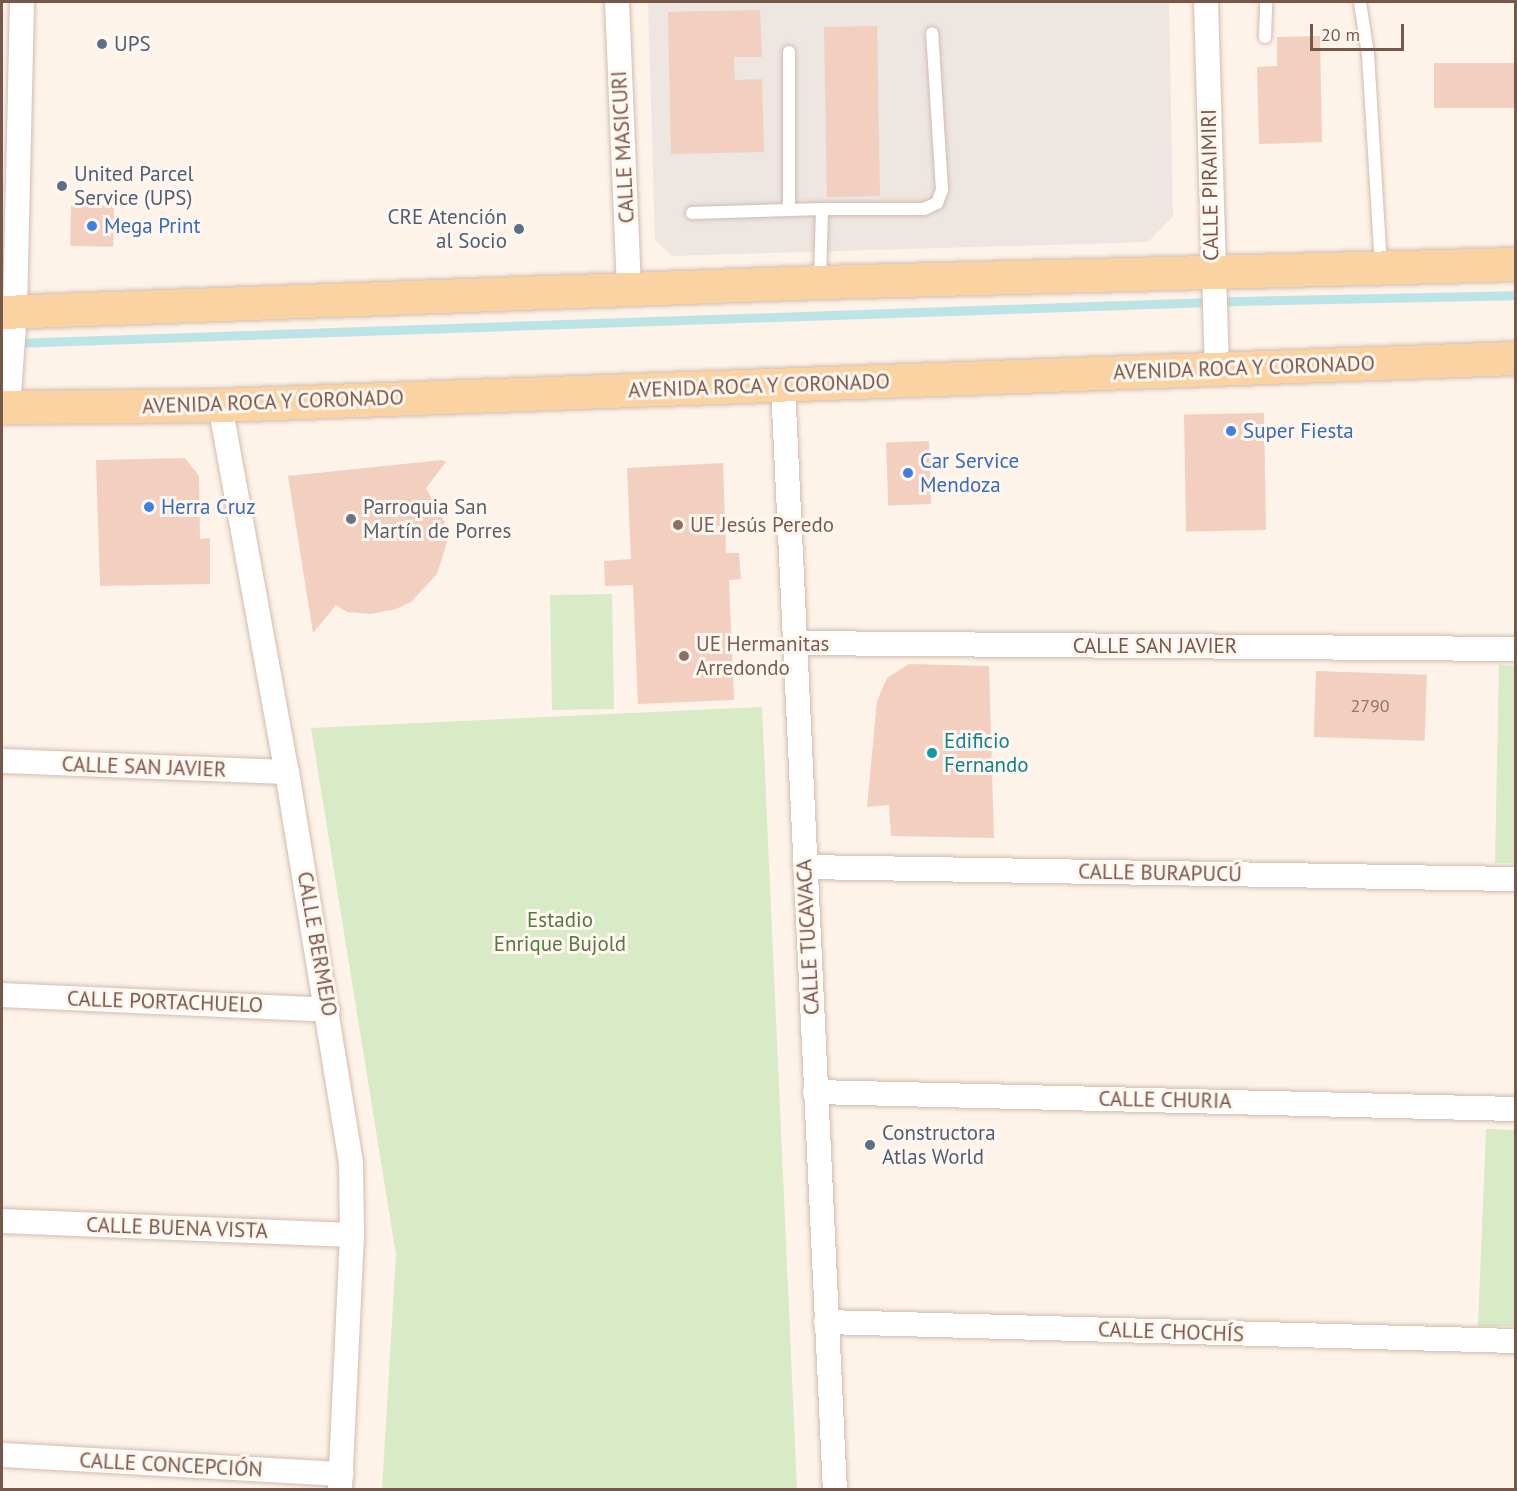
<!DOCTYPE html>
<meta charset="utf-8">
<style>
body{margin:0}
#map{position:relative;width:1517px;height:1491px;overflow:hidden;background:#fdf3e8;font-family:"PT Sans",sans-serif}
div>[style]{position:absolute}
.industrial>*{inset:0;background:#ede6e1}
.green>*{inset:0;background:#d8ebc6;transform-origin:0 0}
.stream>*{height:9px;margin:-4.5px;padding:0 4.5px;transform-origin:4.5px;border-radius:4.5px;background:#bce4e7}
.building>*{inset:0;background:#f3cfbf;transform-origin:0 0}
.roads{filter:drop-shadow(0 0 2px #d2bcb0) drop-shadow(0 0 2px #d2bcb0)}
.lane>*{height:12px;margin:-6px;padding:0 6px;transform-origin:6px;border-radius:6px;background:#fff}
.street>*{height:24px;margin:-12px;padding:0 12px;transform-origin:12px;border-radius:12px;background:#fff}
.primary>*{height:33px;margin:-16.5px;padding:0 16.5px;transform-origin:16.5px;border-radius:16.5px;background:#fbd2a1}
.dots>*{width:16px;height:16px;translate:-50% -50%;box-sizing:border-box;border:3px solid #fff7ef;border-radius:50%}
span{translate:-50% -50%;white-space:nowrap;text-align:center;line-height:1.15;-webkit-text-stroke:6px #fff7ef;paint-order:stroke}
.number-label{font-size:18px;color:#977568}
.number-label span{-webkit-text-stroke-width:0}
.service-label{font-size:21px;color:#4e5e75}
.left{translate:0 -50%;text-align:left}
.right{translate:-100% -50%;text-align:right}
.street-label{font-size:21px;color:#78574b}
.shop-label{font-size:21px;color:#366cbe}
.worship-label{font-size:21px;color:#5b616d}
.education-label{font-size:21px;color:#785e54}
.culture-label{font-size:21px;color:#0d838f}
.park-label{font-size:21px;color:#557840}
.frame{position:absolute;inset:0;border:3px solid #78574b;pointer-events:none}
.scale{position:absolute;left:1310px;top:24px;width:94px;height:27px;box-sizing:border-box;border:3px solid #78574b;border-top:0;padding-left:8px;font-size:18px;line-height:21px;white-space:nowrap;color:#78574b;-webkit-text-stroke:4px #fff7ef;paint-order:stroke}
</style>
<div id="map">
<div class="industrial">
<div style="clip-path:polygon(648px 2px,1169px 2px,1173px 216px,1148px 242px,672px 256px,655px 240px)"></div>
</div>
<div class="green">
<div style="left:612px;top:594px;width:115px;height:62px;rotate:89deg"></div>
<div style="clip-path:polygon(1499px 665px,1515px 666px,1515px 863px,1495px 863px)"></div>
<div style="clip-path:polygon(762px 707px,797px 1489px,382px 1489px,396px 1255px,311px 728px)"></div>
<div style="clip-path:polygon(1486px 1129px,1515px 1130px,1515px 1326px,1478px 1326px)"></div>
</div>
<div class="stream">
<div style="left:13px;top:343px;width:1227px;rotate:-1.96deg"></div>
<div style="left:1239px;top:301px;width:277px;rotate:-1.2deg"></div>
</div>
<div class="building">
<div style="clip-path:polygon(760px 10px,762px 57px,734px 57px,735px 80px,762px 79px,764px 152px,671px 154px,668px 12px)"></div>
<div style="left:877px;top:26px;width:170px;height:53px;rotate:89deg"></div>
<div style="clip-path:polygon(1320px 36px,1322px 142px,1259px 144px,1257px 67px,1277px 66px,1277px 37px)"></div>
<div style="left:1516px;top:63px;width:45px;height:82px;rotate:90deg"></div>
<div style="left:71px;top:205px;width:43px;height:41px;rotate:1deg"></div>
<div style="left:1264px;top:413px;width:117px;height:80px;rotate:89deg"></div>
<div style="left:929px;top:441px;width:63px;height:43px;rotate:88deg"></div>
<div style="clip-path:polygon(185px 458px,199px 476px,200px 539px,210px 538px,210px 584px,100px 586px,96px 460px)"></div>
<div style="clip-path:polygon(442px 460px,446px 462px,426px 488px,444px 521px,447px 542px,437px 574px,411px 602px,396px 609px,371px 614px,347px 612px,336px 605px,313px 633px,288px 476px)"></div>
<div style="clip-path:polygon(723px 463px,726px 553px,739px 553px,741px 579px,729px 580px,734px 700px,638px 704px,633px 585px,605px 586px,604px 561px,631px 559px,627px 468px)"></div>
<div style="clip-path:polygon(909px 664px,989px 666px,994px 838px,891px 836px,889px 805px,867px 807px,877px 701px,887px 678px)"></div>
<div style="left:1316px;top:671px;width:111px;height:66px;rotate:2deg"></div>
</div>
<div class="roads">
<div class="lane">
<div style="left:1360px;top:2px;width:53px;rotate:81.3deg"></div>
<div style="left:1368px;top:54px;width:212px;rotate:86.5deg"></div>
<div style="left:1265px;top:37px;width:35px;rotate:-88deg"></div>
<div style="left:789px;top:52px;width:158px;rotate:90deg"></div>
<div style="left:692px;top:213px;width:130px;rotate:-1.8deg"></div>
<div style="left:820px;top:281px;width:72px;rotate:-88.4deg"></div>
<div style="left:822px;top:209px;width:102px"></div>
<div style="left:924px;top:209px;width:14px;rotate:-25deg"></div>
<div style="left:937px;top:203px;width:14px;rotate:-69deg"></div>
<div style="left:942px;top:190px;width:157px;rotate:-93.6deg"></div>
</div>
<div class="street">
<div style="left:617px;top:2px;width:290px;rotate:87.6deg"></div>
<div style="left:1206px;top:2px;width:367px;rotate:88.3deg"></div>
<div style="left:783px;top:385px;width:1106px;rotate:87.31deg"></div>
<div style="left:220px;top:405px;width:373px;rotate:79.7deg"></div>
<div style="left:287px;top:772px;width:397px;rotate:80.7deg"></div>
<div style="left:351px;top:1164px;width:71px;rotate:89.2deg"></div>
<div style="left:352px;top:1235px;width:255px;rotate:92.7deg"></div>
<div style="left:8px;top:407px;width:96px;rotate:-85.8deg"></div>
<div style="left:15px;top:311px;width:309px;rotate:-88.7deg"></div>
<div style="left:795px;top:643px;width:721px;rotate:0.48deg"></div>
<div style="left:2px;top:761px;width:285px;rotate:2.2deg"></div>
<div style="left:805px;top:867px;width:711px;rotate:0.97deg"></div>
<div style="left:2px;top:995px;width:326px;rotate:2.6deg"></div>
<div style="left:815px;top:1092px;width:701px;rotate:1.39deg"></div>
<div style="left:2px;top:1221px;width:350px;rotate:2.3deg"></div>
<div style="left:826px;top:1322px;width:690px;rotate:1.58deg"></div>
<div style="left:2px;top:1455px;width:340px;rotate:3.2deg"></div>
</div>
<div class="primary">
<div style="left:2px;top:312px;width:819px;rotate:-2.1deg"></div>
<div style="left:820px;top:282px;width:696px;rotate:-1.48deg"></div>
<div style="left:2px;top:407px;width:218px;rotate:-0.5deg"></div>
<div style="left:220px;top:405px;width:1297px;rotate:-2.08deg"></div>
</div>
</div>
<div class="dots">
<div style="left:102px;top:44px;background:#5c6f8a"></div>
<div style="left:62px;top:186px;background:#5c6f8a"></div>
<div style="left:92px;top:226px;background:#3f7fe0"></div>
<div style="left:519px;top:229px;background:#5c6f8a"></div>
<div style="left:1231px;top:431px;background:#3f7fe0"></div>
<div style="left:908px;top:473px;background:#3f7fe0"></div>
<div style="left:149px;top:507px;background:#3f7fe0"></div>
<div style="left:351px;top:519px;background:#6b7280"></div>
<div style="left:678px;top:525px;background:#8d6e63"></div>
<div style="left:684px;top:656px;background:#8d6e63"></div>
<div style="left:932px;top:753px;background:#0f9aa8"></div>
<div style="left:870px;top:1145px;background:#5c6f8a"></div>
</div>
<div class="number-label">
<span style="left:1370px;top:706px">2790</span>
</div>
<div class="service-label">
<span class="left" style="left:114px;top:44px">UPS</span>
<span class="left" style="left:74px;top:186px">United Parcel<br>Service (UPS)</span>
<span class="right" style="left:507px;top:229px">CRE Atención<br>al Socio</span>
<span class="left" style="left:882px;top:1145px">Constructora<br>Atlas World</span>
</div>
<div class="street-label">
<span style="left:623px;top:147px;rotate:-93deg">CALLE MASICURI</span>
<span style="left:1210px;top:185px;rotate:-91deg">CALLE PIRAIMIRI</span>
<span style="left:1244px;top:368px;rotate:-2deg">AVENIDA ROCA Y CORONADO</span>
<span style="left:759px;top:386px;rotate:-2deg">AVENIDA ROCA Y CORONADO</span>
<span style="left:273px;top:402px;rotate:-2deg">AVENIDA ROCA Y CORONADO</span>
<span style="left:1155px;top:646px">CALLE SAN JAVIER</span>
<span style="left:144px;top:767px;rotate:2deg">CALLE SAN JAVIER</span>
<span style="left:1160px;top:873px;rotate:1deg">CALLE BURAPUCÚ</span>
<span style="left:808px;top:937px;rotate:-93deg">CALLE TUCAVACA</span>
<span style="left:317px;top:944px;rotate:80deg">CALLE BERMEJO</span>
<span style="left:165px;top:1002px;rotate:2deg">CALLE PORTACHUELO</span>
<span style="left:1165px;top:1100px;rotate:1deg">CALLE CHURIA</span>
<span style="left:177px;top:1228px;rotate:2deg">CALLE BUENA VISTA</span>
<span style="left:1171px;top:1332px;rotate:2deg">CALLE CHOCHÍS</span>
<span style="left:171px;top:1465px;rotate:3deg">CALLE CONCEPCIÓN</span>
</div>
<div class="shop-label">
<span class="left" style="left:104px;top:226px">Mega Print</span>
<span class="left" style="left:1243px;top:431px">Super Fiesta</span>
<span class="left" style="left:920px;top:473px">Car Service<br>Mendoza</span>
<span class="left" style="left:161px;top:507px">Herra Cruz</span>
</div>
<div class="worship-label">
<span class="left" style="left:363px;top:519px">Parroquia San<br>Martín de Porres</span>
</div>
<div class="education-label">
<span class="left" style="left:690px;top:525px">UE Jesús Peredo</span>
<span class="left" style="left:696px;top:656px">UE Hermanitas<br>Arredondo</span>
</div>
<div class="culture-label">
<span class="left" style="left:944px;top:753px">Edificio<br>Fernando</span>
</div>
<div class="park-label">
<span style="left:560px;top:932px">Estadio<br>Enrique Bujold</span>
</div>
<div class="frame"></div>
<div class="scale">20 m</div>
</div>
